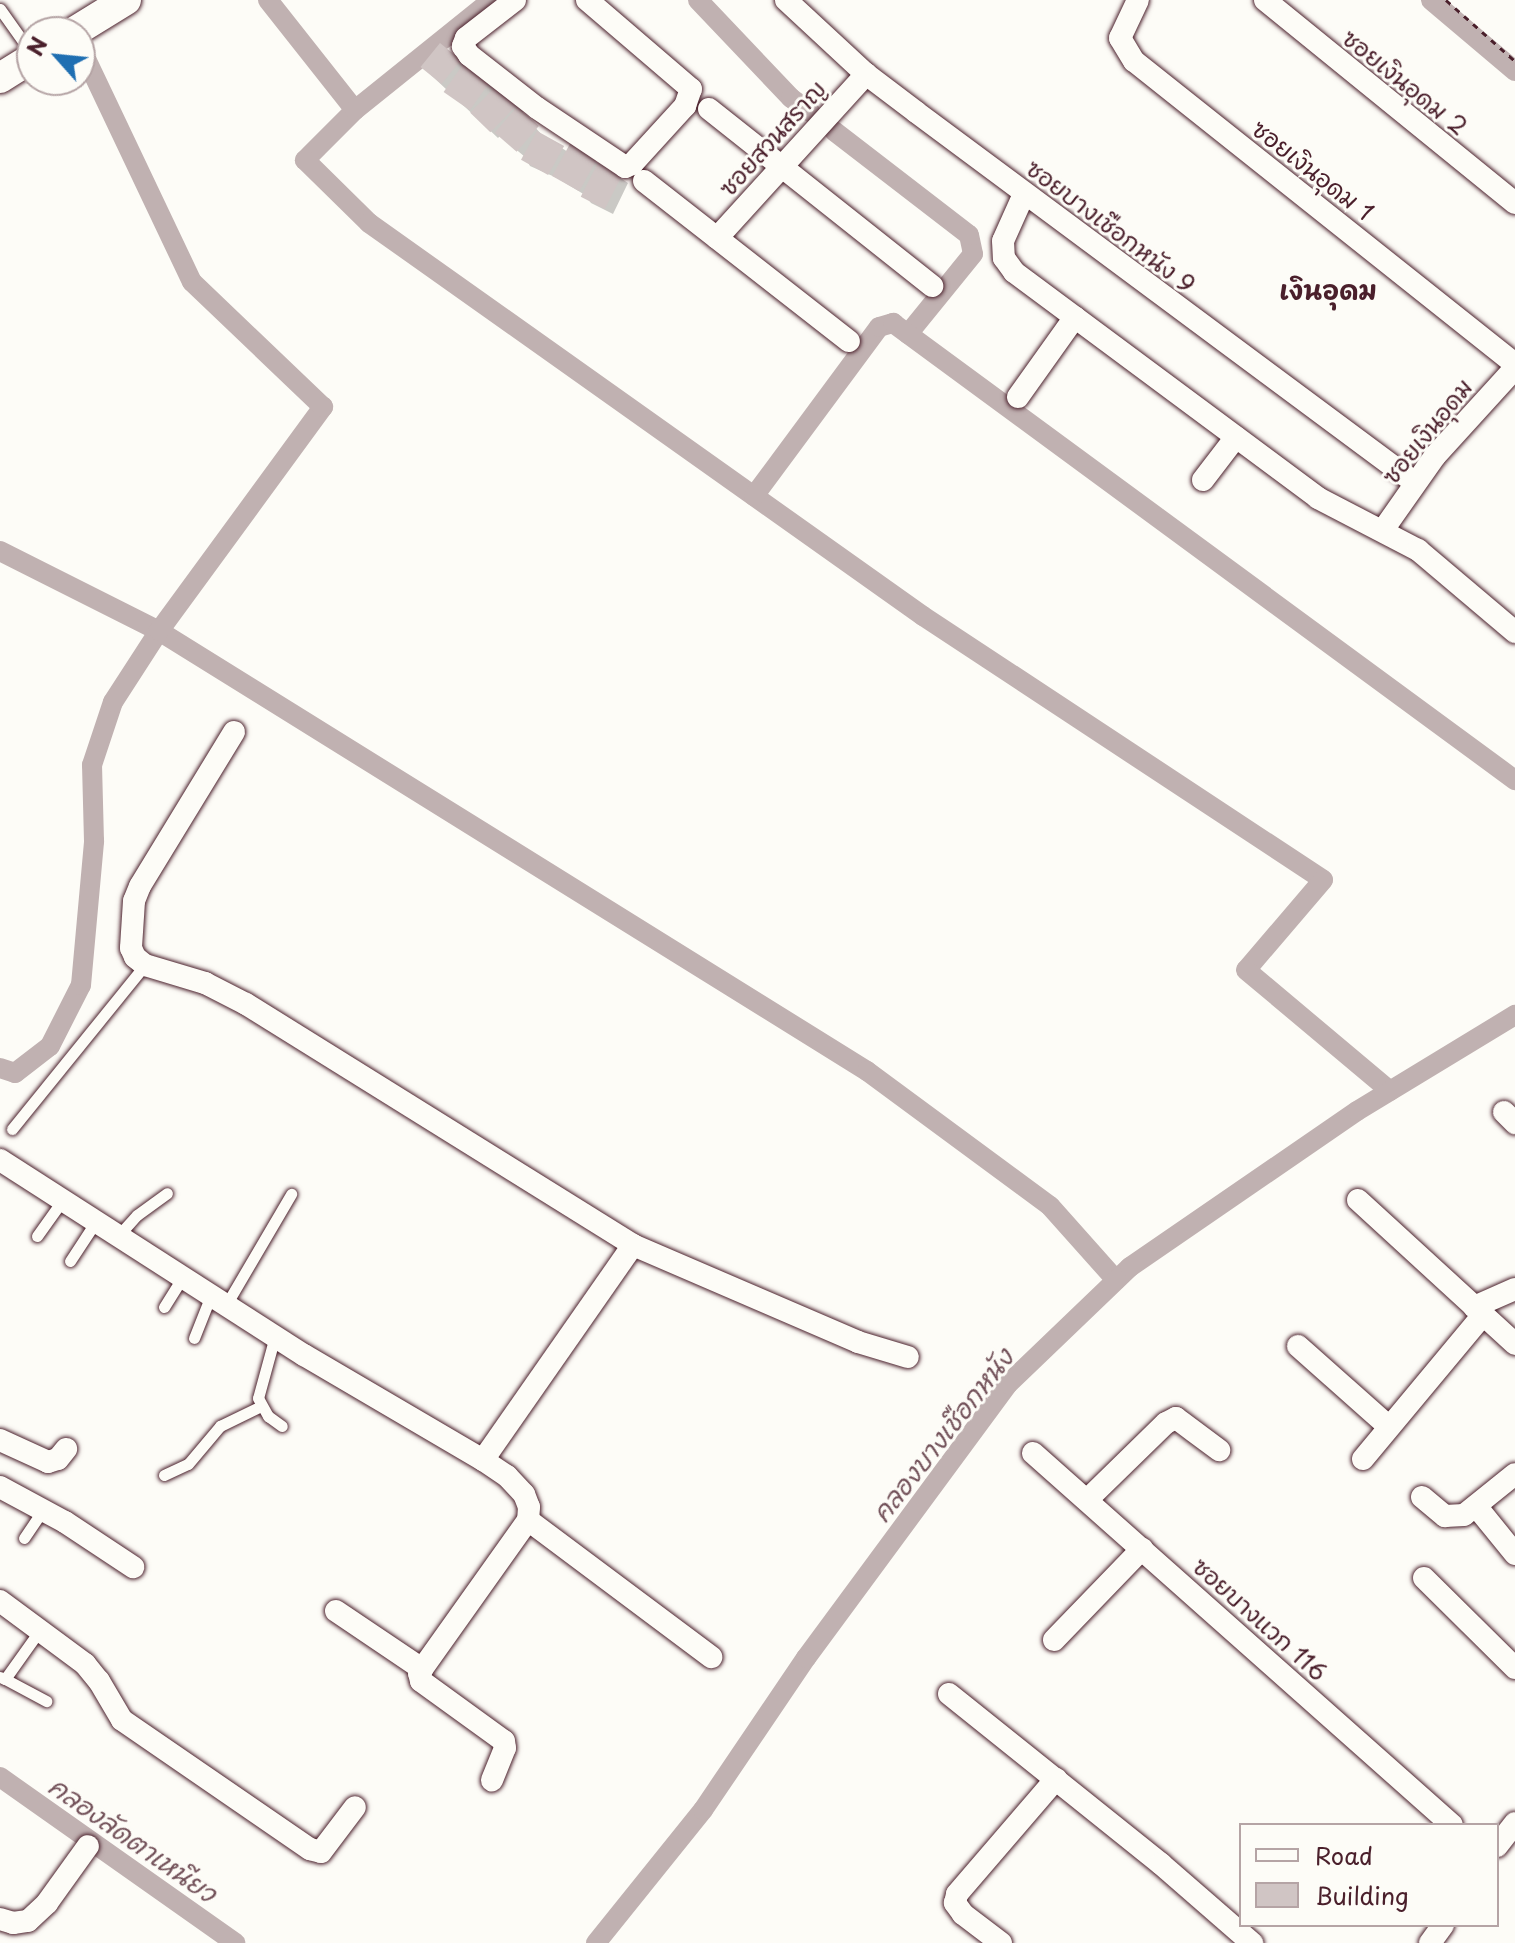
<!DOCTYPE html>
<meta charset="utf-8">
<style>
body{margin:0}
#map{position:relative;width:1515px;height:1943px;overflow:hidden;background:#fdfcf7;font-family:"Playpen Sans","Playpen Sans Thai",sans-serif}
div>[style]{position:absolute}
.shadow>*{inset:0;background:#0003}
.canal>*{height:20px;margin:-10px;padding:0 10px;transform-origin:10px;border-radius:10px;background:#c0b1b1}
.building>*{inset:0;background:#d0c5c4;transform-origin:0 0}
.path>*{height:3px;margin-top:-1.5px;transform-origin:0;background:repeating-linear-gradient(90deg,#4a1f2b 0 6px,transparent 0 12px)}
.roads{filter:drop-shadow(0 0 2px #4a1f2b) drop-shadow(0 0 2px #4a1f2b)}
.lane>*{height:11px;margin:-5.5px;padding:0 5.5px;transform-origin:5.5px;border-radius:5.5px;background:#fdfcf7}
.street>*{height:22px;margin:-11px;padding:0 11px;transform-origin:11px;border-radius:11px;background:#fdfcf7}
.secondary>*{height:30px;margin:-15px;padding:0 15px;transform-origin:15px;border-radius:15px;background:#fdfcf7}
span{translate:-50% -50%;white-space:nowrap;text-align:center;line-height:1.15;-webkit-text-stroke:6px #fdfcf7;paint-order:stroke}
.street-label{font-size:24px;color:#4a1f2b}
.neighbourhood-label{font-size:26px;color:#4a1f2b;font-weight:700}
.water-label{font-size:26px;color:#73525a;font-style:italic}
.legend{position:absolute;left:1239px;top:1823px;width:260px;height:104px;box-sizing:border-box;background:#fdfcf7;border:2px solid #b5a4a5;margin:0;padding:10px 14px;list-style:none;font-size:24px;color:#4a1f2b}
.legend li{display:flex;align-items:center;gap:16px;height:40px}
.legend b{width:40px;border:2px solid #b5a4a5}
.north{position:absolute;left:16px;top:16px;width:80px;height:80px;box-sizing:border-box;background:#fdfcf7;border:2px solid #b5a4a5;border-radius:50%;rotate:297deg;font-size:22px;font-weight:700;line-height:32px;text-align:center;color:#4a1f2b}
.north::after{content:'';display:block;margin:auto;width:28px;height:36px;background:#1f6fb2;clip-path:polygon(50% 0,100% 100%,50% 72%,0 100%)}
</style>
<div id="map">
<div class="shadow">
<div style="clip-path:polygon(460px 61px,467px 62px,524px 111px,522px 113px,543px 136px,568px 152px,571px 145px,628px 183px,613px 214px,591px 203px,585px 195px,557px 178px,530px 166px,525px 157px,500px 136px,498px 138px,431px 75px)"></div>
</div>
<div class="canal">
<div style="left:268px;top:0;width:140px;rotate:51.7deg"></div>
<div style="left:355px;top:110px;width:71px;rotate:135deg"></div>
<div style="left:305px;top:160px;width:90px;rotate:44.5deg"></div>
<div style="left:369px;top:223px;width:679px;rotate:35.35deg"></div>
<div style="left:923px;top:616px;width:479px;rotate:33.4deg"></div>
<div style="left:1323px;top:880px;width:118px;rotate:130.5deg"></div>
<div style="left:1246px;top:970px;width:188px;rotate:40deg"></div>
<div style="left:698px;top:0;width:135px;rotate:46.5deg"></div>
<div style="left:791px;top:98px;width:24px;rotate:36deg"></div>
<div style="left:1431px;top:0;width:110px;rotate:40.2deg"></div>
<div style="left:355px;top:110px;width:176px;rotate:-38.8deg"></div>
<div style="left:834px;top:131px;width:170px;rotate:37.6deg"></div>
<div style="left:969px;top:235px;width:19px;rotate:78deg"></div>
<div style="left:973px;top:254px;width:103px;rotate:129.1deg"></div>
<div style="left:754px;top:496px;width:210px;rotate:-53.5deg"></div>
<div style="left:879px;top:327px;width:15px;rotate:-16deg"></div>
<div style="left:893px;top:323px;width:772px;rotate:36.31deg"></div>
<div style="left:0;top:551px;width:178px;rotate:26.7deg"></div>
<div style="left:159px;top:631px;width:834px;rotate:31.86deg"></div>
<div style="left:867px;top:1071px;width:227px;rotate:36.4deg"></div>
<div style="left:1050px;top:1206px;width:99px;rotate:48.3deg"></div>
<div style="left:0;top:1068px;width:16px;rotate:18deg"></div>
<div style="left:15px;top:1073px;width:44px;rotate:-37.6deg"></div>
<div style="left:50px;top:1046px;width:68px;rotate:-63.1deg"></div>
<div style="left:81px;top:985px;width:145px;rotate:-84.8deg"></div>
<div style="left:94px;top:841px;width:76px;rotate:-91.5deg"></div>
<div style="left:92px;top:765px;width:66px;rotate:-71.6deg"></div>
<div style="left:113px;top:702px;width:85px;rotate:-57.1deg"></div>
<div style="left:159px;top:631px;width:278px;rotate:-53.8deg"></div>
<div style="left:323px;top:407px;width:181px;rotate:-136.3deg"></div>
<div style="left:192px;top:282px;width:245px;rotate:-115.4deg"></div>
<div style="left:0;top:1777px;width:288px;rotate:35.2deg"></div>
<div style="left:596px;top:1943px;width:171px;rotate:-51.2deg"></div>
<div style="left:703px;top:1810px;width:184px;rotate:-55.9deg"></div>
<div style="left:806px;top:1658px;width:340px;rotate:-53.6deg"></div>
<div style="left:1008px;top:1384px;width:169px;rotate:-43.8deg"></div>
<div style="left:1130px;top:1267px;width:275px;rotate:-34.5deg"></div>
<div style="left:1357px;top:1111px;width:185px;rotate:-31.3deg"></div>
</div>
<div class="building">
<div style="left:440px;top:43px;width:27px;height:31px;rotate:39deg"></div>
<div style="left:466px;top:60px;width:32px;height:39px;rotate:35deg"></div>
<div style="left:498px;top:84px;width:28px;height:40px;rotate:44deg"></div>
<div style="left:517px;top:107px;width:29px;height:34px;rotate:41deg"></div>
<div style="left:537px;top:131px;width:31px;height:33px;rotate:29deg"></div>
<div style="left:571px;top:142px;width:31px;height:39px;rotate:29deg"></div>
<div style="left:598px;top:163px;width:27px;height:38px;rotate:27deg"></div>
</div>
<div class="path">
<div style="left:1446px;top:0;width:92px;rotate:41.5deg"></div>
</div>
<div class="roads">
<div class="lane">
<div style="left:0;top:9px;width:55px;rotate:54.6deg"></div>
<div style="left:12px;top:1129px;width:211px;rotate:-51deg"></div>
<div style="left:37px;top:1236px;width:43px;rotate:-54.5deg"></div>
<div style="left:118px;top:1236px;width:28px;rotate:-48deg"></div>
<div style="left:137px;top:1215px;width:37px;rotate:-36deg"></div>
<div style="left:70px;top:1261px;width:45px;rotate:-56.7deg"></div>
<div style="left:226px;top:1305px;width:129px;rotate:-59.6deg"></div>
<div style="left:164px;top:1307px;width:36px;rotate:-58deg"></div>
<div style="left:275px;top:1336px;width:64px;rotate:105.3deg"></div>
<div style="left:258px;top:1398px;width:21px;rotate:61deg"></div>
<div style="left:268px;top:1416px;width:17px;rotate:36deg"></div>
<div style="left:194px;top:1338px;width:46px;rotate:-68.4deg"></div>
<div style="left:164px;top:1475px;width:26px;rotate:-25deg"></div>
<div style="left:188px;top:1464px;width:50px;rotate:-49.9deg"></div>
<div style="left:220px;top:1426px;width:46px;rotate:-26deg"></div>
<div style="left:24px;top:1538px;width:34px;rotate:-56deg"></div>
<div style="left:0;top:1677px;width:5px;rotate:22deg"></div>
<div style="left:5px;top:1679px;width:60px;rotate:-54.5deg"></div>
<div style="left:5px;top:1679px;width:47px;rotate:28.2deg"></div>
</div>
<div class="street">
<div style="left:515px;top:0;width:62px;rotate:142.2deg"></div>
<div style="left:466px;top:38px;width:9px;rotate:111deg"></div>
<div style="left:463px;top:46px;width:11px;rotate:56deg"></div>
<div style="left:469px;top:55px;width:86px;rotate:37.9deg"></div>
<div style="left:537px;top:108px;width:106px;rotate:33.8deg"></div>
<div style="left:625px;top:167px;width:8px;rotate:-23deg"></div>
<div style="left:632px;top:164px;width:79px;rotate:-47.6deg"></div>
<div style="left:685px;top:106px;width:18px;rotate:-71deg"></div>
<div style="left:691px;top:89px;width:137px;rotate:-139.4deg"></div>
<div style="left:786px;top:0;width:109px;rotate:42.8deg"></div>
<div style="left:866px;top:74px;width:63px;rotate:37.2deg"></div>
<div style="left:916px;top:112px;width:620px;rotate:36.61deg"></div>
<div style="left:1138px;top:0;width:42px;rotate:115.3deg"></div>
<div style="left:1120px;top:38px;width:27px;rotate:59deg"></div>
<div style="left:1134px;top:61px;width:487px;rotate:38.5deg"></div>
<div style="left:1265px;top:0;width:322px;rotate:39.1deg"></div>
<div style="left:709px;top:109px;width:285px;rotate:38.4deg"></div>
<div style="left:644px;top:181px;width:260px;rotate:38deg"></div>
<div style="left:1024px;top:194px;width:51px;rotate:114.1deg"></div>
<div style="left:1003px;top:241px;width:17px;rotate:87deg"></div>
<div style="left:1004px;top:258px;width:17px;rotate:54deg"></div>
<div style="left:1014px;top:272px;width:379px;rotate:36.6deg"></div>
<div style="left:1318px;top:498px;width:113px;rotate:27.5deg"></div>
<div style="left:1418px;top:550px;width:127px;rotate:40.2deg"></div>
<div style="left:717px;top:238px;width:222px;rotate:-47.7deg"></div>
<div style="left:1018px;top:397px;width:98px;rotate:-54.5deg"></div>
<div style="left:1203px;top:480px;width:54px;rotate:-52.5deg"></div>
<div style="left:1383px;top:530px;width:90px;rotate:-54.9deg"></div>
<div style="left:1435px;top:456px;width:119px;rotate:-47.7deg"></div>
<div style="left:234px;top:732px;width:180px;rotate:121.4deg"></div>
<div style="left:140px;top:886px;width:16px;rotate:112deg"></div>
<div style="left:134px;top:901px;width:47px;rotate:93.7deg"></div>
<div style="left:131px;top:948px;width:10px;rotate:66deg"></div>
<div style="left:135px;top:957px;width:13px;rotate:39deg"></div>
<div style="left:145px;top:965px;width:63px;rotate:16.7deg"></div>
<div style="left:205px;top:983px;width:46px;rotate:27.1deg"></div>
<div style="left:246px;top:1004px;width:456px;rotate:31.9deg"></div>
<div style="left:633px;top:1245px;width:262px;rotate:124.9deg"></div>
<div style="left:1504px;top:1112px;width:16px;rotate:45deg"></div>
<div style="left:0;top:1160px;width:361px;rotate:32.7deg"></div>
<div style="left:304px;top:1355px;width:208px;rotate:30.4deg"></div>
<div style="left:483px;top:1460px;width:29px;rotate:34deg"></div>
<div style="left:507px;top:1476px;width:25px;rotate:47deg"></div>
<div style="left:524px;top:1494px;width:14px;rotate:69deg"></div>
<div style="left:529px;top:1507px;width:13px;rotate:94deg"></div>
<div style="left:528px;top:1520px;width:183px;rotate:125.4deg"></div>
<div style="left:1358px;top:1200px;width:213px;rotate:42.5deg"></div>
<div style="left:633px;top:1245px;width:245px;rotate:23.3deg"></div>
<div style="left:858px;top:1342px;width:52px;rotate:16.7deg"></div>
<div style="left:1474px;top:1307px;width:45px;rotate:-23.7deg"></div>
<div style="left:1298px;top:1346px;width:120px;rotate:41.6deg"></div>
<div style="left:0;top:1440px;width:53px;rotate:24.6deg"></div>
<div style="left:48px;top:1462px;width:10px;rotate:-17deg"></div>
<div style="left:58px;top:1459px;width:13px;rotate:-51deg"></div>
<div style="left:1033px;top:1453px;width:560px;rotate:41.6deg"></div>
<div style="left:1363px;top:1459px;width:187px;rotate:-50.2deg"></div>
<div style="left:0;top:1487px;width:74px;rotate:28.3deg"></div>
<div style="left:65px;top:1522px;width:82px;rotate:33.5deg"></div>
<div style="left:1422px;top:1497px;width:30px;rotate:40deg"></div>
<div style="left:1445px;top:1516px;width:19px;rotate:-3deg"></div>
<div style="left:1464px;top:1515px;width:65px;rotate:-38.8deg"></div>
<div style="left:1087px;top:1500px;width:110px;rotate:-44.3deg"></div>
<div style="left:1166px;top:1423px;width:11px;rotate:-27deg"></div>
<div style="left:1176px;top:1418px;width:54px;rotate:36.7deg"></div>
<div style="left:1476px;top:1506px;width:62px;rotate:50.9deg"></div>
<div style="left:528px;top:1520px;width:229px;rotate:36.8deg"></div>
<div style="left:1424px;top:1578px;width:128px;rotate:44.7deg"></div>
<div style="left:0;top:1601px;width:106px;rotate:36.5deg"></div>
<div style="left:85px;top:1664px;width:22px;rotate:51deg"></div>
<div style="left:99px;top:1681px;width:45px;rotate:59.5deg"></div>
<div style="left:122px;top:1720px;width:228px;rotate:34.5deg"></div>
<div style="left:310px;top:1849px;width:11px;rotate:15deg"></div>
<div style="left:321px;top:1852px;width:56px;rotate:-52.9deg"></div>
<div style="left:336px;top:1611px;width:104px;rotate:34deg"></div>
<div style="left:422px;top:1669px;width:5px;rotate:127deg"></div>
<div style="left:419px;top:1673px;width:8px;rotate:76deg"></div>
<div style="left:421px;top:1681px;width:102px;rotate:35.9deg"></div>
<div style="left:504px;top:1741px;width:7px;rotate:82deg"></div>
<div style="left:505px;top:1748px;width:35px;rotate:112deg"></div>
<div style="left:1054px;top:1640px;width:127px;rotate:-46deg"></div>
<div style="left:949px;top:1694px;width:272px;rotate:38.7deg"></div>
<div style="left:1161px;top:1864px;width:121px;rotate:41deg"></div>
<div style="left:1497px;top:1846px;width:29px;rotate:-52deg"></div>
<div style="left:0;top:1919px;width:14px;rotate:17deg"></div>
<div style="left:13px;top:1923px;width:15px;rotate:-8deg"></div>
<div style="left:28px;top:1921px;width:26px;rotate:-43deg"></div>
<div style="left:47px;top:1903px;width:70px;rotate:-54.3deg"></div>
<div style="left:1001px;top:1943px;width:48px;rotate:-142.7deg"></div>
<div style="left:963px;top:1914px;width:14px;rotate:-126deg"></div>
<div style="left:955px;top:1903px;width:9px;rotate:-77deg"></div>
<div style="left:957px;top:1894px;width:152px;rotate:-49.3deg"></div>
<div style="left:1430px;top:1943px;width:22px;rotate:-54deg"></div>
</div>
<div class="secondary">
<div style="left:74px;top:32px;width:61px;rotate:-31.6deg"></div>
<div style="left:0;top:78px;width:38px;rotate:-32deg"></div>
</div>
</div>
<div class="street-label">
<span style="left:1405px;top:82px;rotate:39deg">ซอยเงินอุดม 2</span>
<span style="left:772px;top:138px;rotate:-48deg">ซอยสวนสราญ</span>
<span style="left:1313px;top:170px;rotate:38deg">ซอยเงินอุดม 1</span>
<span style="left:1111px;top:226px;rotate:37deg">ซอยบางเชือกหนัง 9</span>
<span style="left:1427px;top:431px;rotate:-51deg">ซอยเงินอุดม</span>
<span style="left:1260px;top:1619px;rotate:42deg">ซอยบางแวก 116</span>
</div>
<div class="neighbourhood-label">
<span style="left:1328px;top:290px">เงินอุดม</span>
</div>
<div class="water-label">
<span style="left:942px;top:1435px;rotate:-52deg">คลองบางเชือกหนัง</span>
<span style="left:133px;top:1839px;rotate:35deg">คลองลัดตาเหนียว</span>
</div>
<ul class="legend">
<li><b style="height:10px;background:#fdfcf7"></b>Road</li>
<li><b style="height:22px;background:#d0c5c4"></b>Building</li>
</ul>
<div class="north">N</div>
</div>
